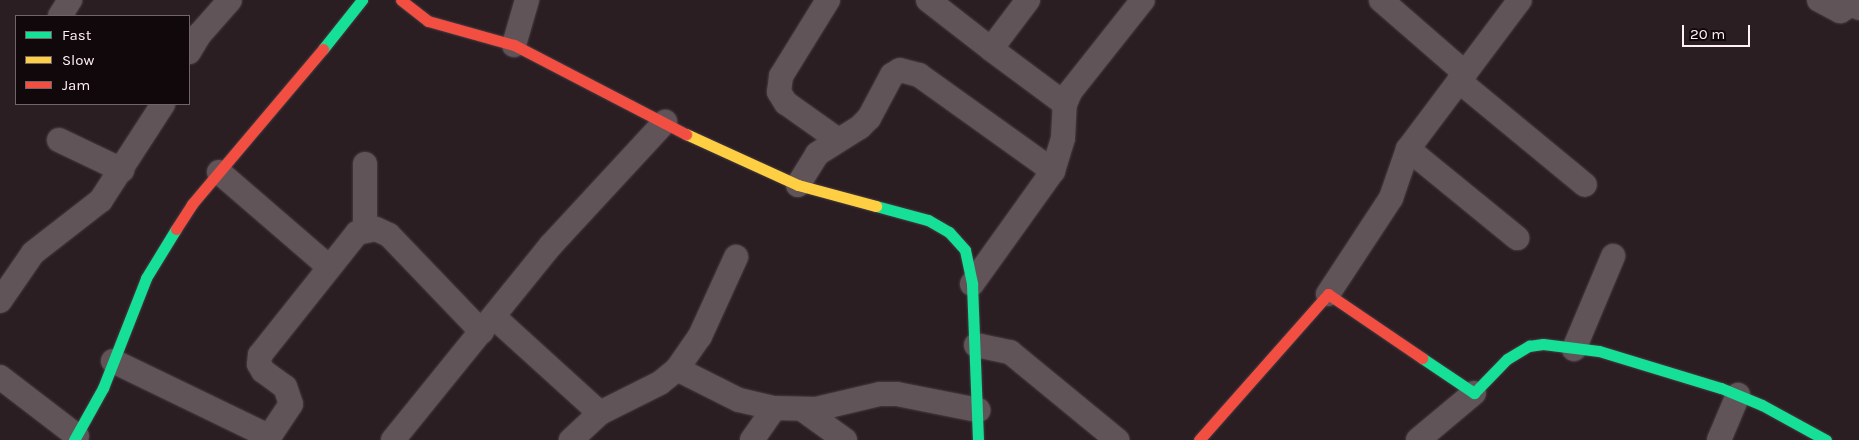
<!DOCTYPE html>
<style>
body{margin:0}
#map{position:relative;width:1859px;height:440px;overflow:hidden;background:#2a1e23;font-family:Karla,sans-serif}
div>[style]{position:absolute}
.roads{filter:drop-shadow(0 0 1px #473c40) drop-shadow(0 0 1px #473c40)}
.street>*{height:24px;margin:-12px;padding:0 12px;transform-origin:12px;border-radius:12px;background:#615459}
.fast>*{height:11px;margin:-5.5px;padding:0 5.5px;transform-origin:5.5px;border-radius:5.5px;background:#16e098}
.slow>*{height:11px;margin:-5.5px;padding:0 5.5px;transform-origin:5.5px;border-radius:5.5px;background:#ffcf43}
.jam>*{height:11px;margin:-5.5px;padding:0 5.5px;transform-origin:5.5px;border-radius:5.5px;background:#f24e42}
span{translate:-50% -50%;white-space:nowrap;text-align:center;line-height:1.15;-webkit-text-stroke:4px #11080b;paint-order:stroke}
.legend{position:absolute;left:15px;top:15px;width:175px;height:90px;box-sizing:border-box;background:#11080b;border:1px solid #706569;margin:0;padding:6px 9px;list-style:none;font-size:15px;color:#fff0f5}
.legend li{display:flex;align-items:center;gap:10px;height:25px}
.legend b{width:25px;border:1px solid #706569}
.scale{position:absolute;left:1682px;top:25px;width:68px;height:22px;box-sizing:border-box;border:2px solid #fff0f5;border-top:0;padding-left:6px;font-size:15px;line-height:18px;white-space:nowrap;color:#fff0f5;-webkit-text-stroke:4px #11080b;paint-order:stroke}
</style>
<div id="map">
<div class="roads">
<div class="street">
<div style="left:828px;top:0;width:89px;rotate:121.7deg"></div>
<div style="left:781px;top:76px;width:16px;rotate:97deg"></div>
<div style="left:779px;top:92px;width:13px;rotate:58deg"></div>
<div style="left:786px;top:103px;width:64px;rotate:35.4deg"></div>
<div style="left:928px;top:0;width:80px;rotate:37.9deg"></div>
<div style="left:1028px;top:0;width:61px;rotate:127.1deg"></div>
<div style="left:991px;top:49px;width:92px;rotate:36.6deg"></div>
<div style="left:1381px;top:0;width:111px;rotate:41deg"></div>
<div style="left:1819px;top:0;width:24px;rotate:28deg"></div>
<div style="left:1840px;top:11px;width:15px;rotate:-28deg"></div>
<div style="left:1853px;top:4px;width:7px;rotate:34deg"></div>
<div style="left:60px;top:16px;width:19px;rotate:-58deg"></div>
<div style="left:514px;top:45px;width:47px;rotate:-73.9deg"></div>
<div style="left:189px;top:52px;width:21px;rotate:-59deg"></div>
<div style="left:200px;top:34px;width:45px;rotate:-48.6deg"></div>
<div style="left:1459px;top:81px;width:163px;rotate:39.5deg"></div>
<div style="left:59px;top:140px;width:70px;rotate:25.5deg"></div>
<div style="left:1408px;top:149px;width:141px;rotate:39.2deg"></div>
<div style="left:219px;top:172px;width:145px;rotate:40.8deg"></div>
<div style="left:798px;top:185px;width:36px;rotate:-58deg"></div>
<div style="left:817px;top:154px;width:51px;rotate:-32.1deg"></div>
<div style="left:860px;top:127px;width:13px;rotate:-45deg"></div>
<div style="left:869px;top:118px;width:49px;rotate:-61.9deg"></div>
<div style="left:892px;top:75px;width:9px;rotate:-32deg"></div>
<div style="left:900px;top:70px;width:20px;rotate:15deg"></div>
<div style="left:919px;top:75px;width:165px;rotate:35.6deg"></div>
<div style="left:365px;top:229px;width:65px;rotate:-90deg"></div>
<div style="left:972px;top:284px;width:139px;rotate:-54.4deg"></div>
<div style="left:1053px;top:171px;width:34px;rotate:-73deg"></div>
<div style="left:1063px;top:138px;width:34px;rotate:-87deg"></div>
<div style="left:1065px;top:104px;width:13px;rotate:-67deg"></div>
<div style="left:1070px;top:92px;width:117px;rotate:-51.6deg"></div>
<div style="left:1328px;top:294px;width:115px;rotate:-56.7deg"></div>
<div style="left:1391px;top:198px;width:52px;rotate:-70.9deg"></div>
<div style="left:1408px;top:149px;width:186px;rotate:-53.1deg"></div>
<div style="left:0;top:301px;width:58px;rotate:-55.5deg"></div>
<div style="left:33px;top:253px;width:86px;rotate:-37.9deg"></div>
<div style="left:101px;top:200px;width:114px;rotate:-57.1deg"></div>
<div style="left:494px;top:317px;width:143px;rotate:42.2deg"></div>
<div style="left:600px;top:413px;width:40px;rotate:137deg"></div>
<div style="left:976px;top:345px;width:35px;rotate:12deg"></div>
<div style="left:1010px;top:352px;width:139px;rotate:39.4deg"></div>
<div style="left:1574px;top:349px;width:101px;rotate:-67.2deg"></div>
<div style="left:113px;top:361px;width:172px;rotate:25.8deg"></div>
<div style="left:677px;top:369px;width:69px;rotate:26.6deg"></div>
<div style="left:739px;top:400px;width:36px;rotate:13deg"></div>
<div style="left:774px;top:408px;width:42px;rotate:1.4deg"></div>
<div style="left:816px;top:409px;width:66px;rotate:-13.2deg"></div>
<div style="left:880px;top:394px;width:17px"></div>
<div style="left:897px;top:394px;width:83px;rotate:11.2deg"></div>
<div style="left:0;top:377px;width:97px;rotate:37.5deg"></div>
<div style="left:802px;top:409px;width:53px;rotate:35.8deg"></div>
<div style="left:600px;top:413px;width:67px;rotate:-26.6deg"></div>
<div style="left:660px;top:383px;width:22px;rotate:-39deg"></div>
<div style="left:677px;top:369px;width:40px;rotate:-55.1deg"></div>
<div style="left:700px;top:336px;width:87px;rotate:-65.5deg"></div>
<div style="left:267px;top:440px;width:43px;rotate:-56.3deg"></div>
<div style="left:291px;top:404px;width:18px;rotate:-109deg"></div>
<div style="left:285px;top:387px;width:27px;rotate:-144deg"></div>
<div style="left:263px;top:371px;width:8px;rotate:-120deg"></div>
<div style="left:259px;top:364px;width:9px;rotate:-84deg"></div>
<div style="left:260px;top:355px;width:156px;rotate:-51.5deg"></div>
<div style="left:357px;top:233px;width:19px;rotate:-12deg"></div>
<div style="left:376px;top:229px;width:14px;rotate:25deg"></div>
<div style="left:389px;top:235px;width:134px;rotate:46.2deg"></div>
<div style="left:393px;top:440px;width:251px;rotate:-51deg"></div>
<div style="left:551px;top:245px;width:168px;rotate:-47.2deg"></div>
<div style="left:752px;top:440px;width:39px;rotate:-55deg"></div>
<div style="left:1418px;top:440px;width:73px;rotate:-40deg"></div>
<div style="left:1719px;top:440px;width:49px;rotate:-67.1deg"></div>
</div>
<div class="fast">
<div style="left:323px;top:49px;width:63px;rotate:-51.5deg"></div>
<div style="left:876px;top:206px;width:54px;rotate:15.1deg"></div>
<div style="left:928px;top:220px;width:24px;rotate:30deg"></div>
<div style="left:949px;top:232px;width:24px;rotate:48deg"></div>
<div style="left:965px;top:250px;width:35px;rotate:78deg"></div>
<div style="left:972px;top:284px;width:156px;rotate:87.8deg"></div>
<div style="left:1422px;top:358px;width:63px;rotate:33.9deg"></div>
<div style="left:1474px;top:393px;width:47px;rotate:-45.9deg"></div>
<div style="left:1507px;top:359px;width:26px;rotate:-31deg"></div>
<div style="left:1529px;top:346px;width:14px;rotate:-8deg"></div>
<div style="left:1543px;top:344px;width:56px;rotate:7.1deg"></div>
<div style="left:1599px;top:351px;width:127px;rotate:16.9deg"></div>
<div style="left:1721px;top:388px;width:44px;rotate:22.5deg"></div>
<div style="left:1762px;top:405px;width:73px;rotate:28.7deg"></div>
<div style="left:74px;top:440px;width:60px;rotate:-60.9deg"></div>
<div style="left:103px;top:388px;width:118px;rotate:-68.6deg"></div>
<div style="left:146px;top:278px;width:57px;rotate:-58.5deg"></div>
</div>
<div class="slow">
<div style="left:686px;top:134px;width:123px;rotate:24.5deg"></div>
<div style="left:798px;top:185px;width:81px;rotate:15.1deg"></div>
</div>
<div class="jam">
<div style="left:401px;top:0;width:34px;rotate:38deg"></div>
<div style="left:428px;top:21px;width:89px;rotate:15.6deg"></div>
<div style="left:514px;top:45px;width:194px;rotate:27.4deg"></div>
<div style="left:176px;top:229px;width:30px;rotate:-57deg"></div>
<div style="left:192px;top:204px;width:203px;rotate:-49.8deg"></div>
<div style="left:1199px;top:440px;width:195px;rotate:-48.5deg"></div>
<div style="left:1328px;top:294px;width:114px;rotate:34.2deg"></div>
</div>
</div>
<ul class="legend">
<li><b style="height:6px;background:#16e098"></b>Fast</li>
<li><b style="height:6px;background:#ffcf43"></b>Slow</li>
<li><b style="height:6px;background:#f24e42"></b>Jam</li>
</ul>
<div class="scale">20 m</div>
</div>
